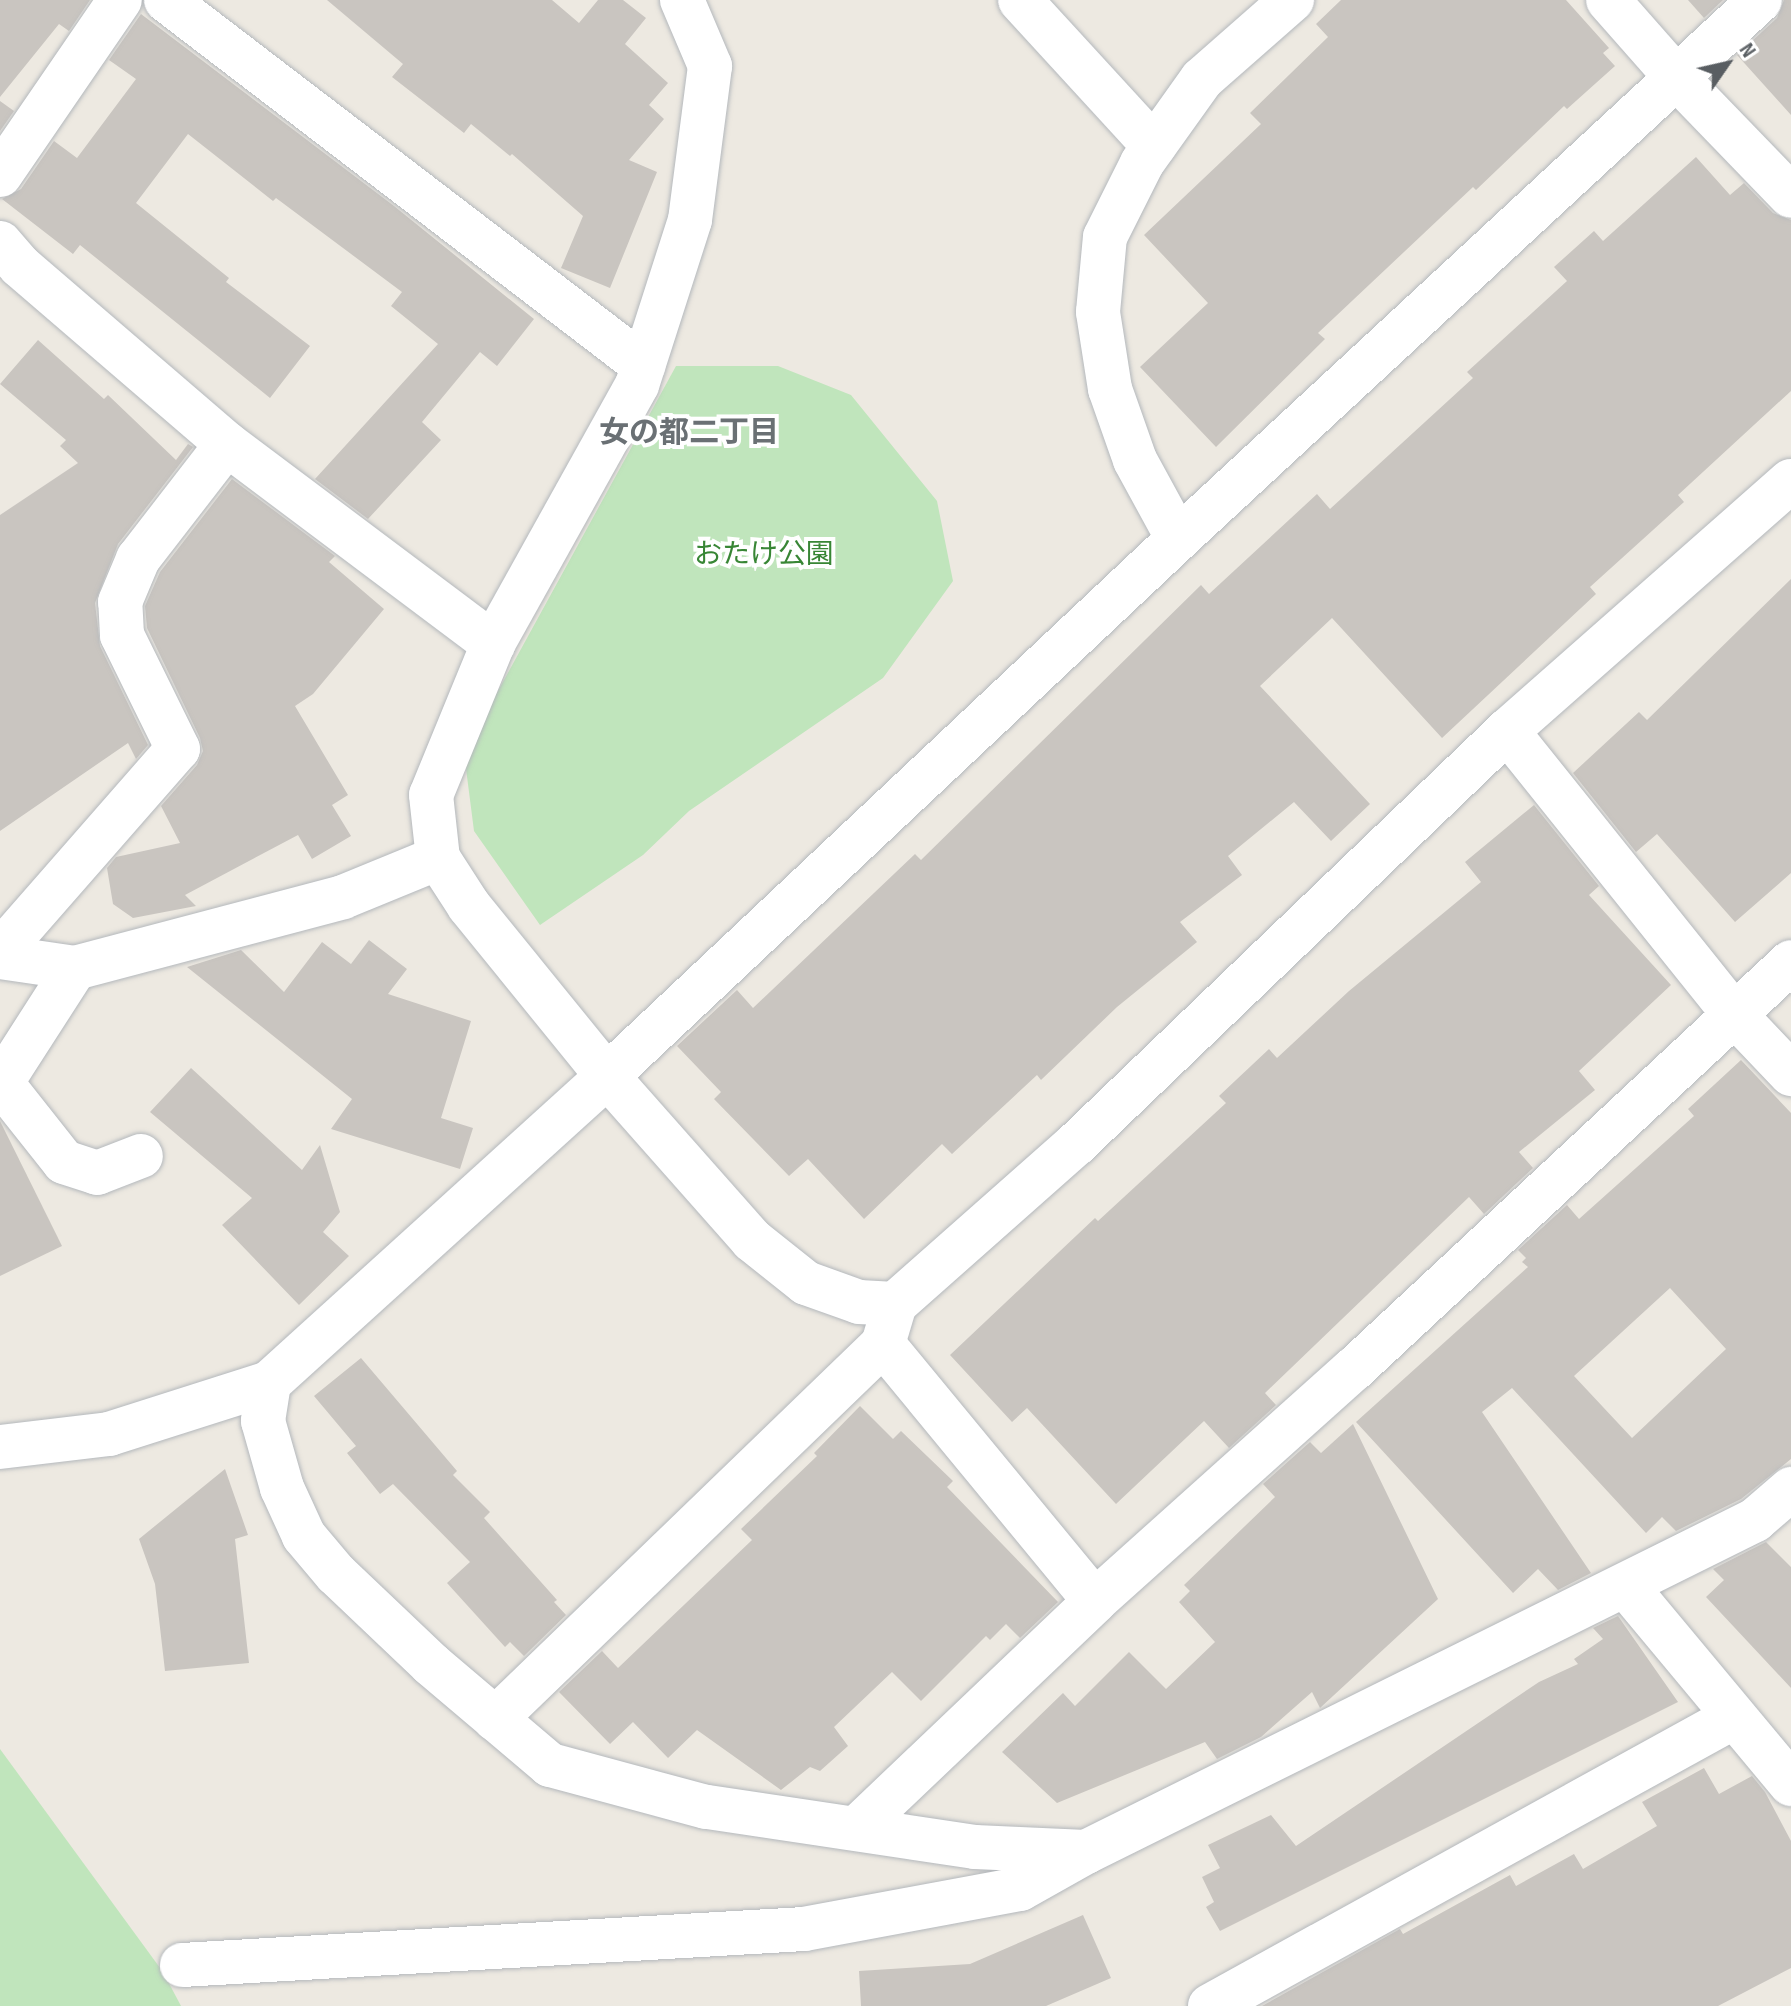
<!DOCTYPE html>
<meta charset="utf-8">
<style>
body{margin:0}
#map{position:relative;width:1791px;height:2006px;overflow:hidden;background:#ede9e1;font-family:"Sofia Sans Condensed","Noto Sans JP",sans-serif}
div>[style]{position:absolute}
.green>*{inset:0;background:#c0e5bc}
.building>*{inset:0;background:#c9c5c0}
.roads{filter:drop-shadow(0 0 2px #b4b8bc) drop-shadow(0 0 2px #b4b8bc)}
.minor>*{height:44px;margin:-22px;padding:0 22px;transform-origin:22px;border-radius:22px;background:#fff}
span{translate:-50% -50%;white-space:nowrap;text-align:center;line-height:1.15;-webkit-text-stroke:8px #fff;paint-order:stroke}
.park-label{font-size:28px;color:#388635}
.neighbourhood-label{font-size:30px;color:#6a7074;font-weight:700}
.north{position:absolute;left:1687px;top:24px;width:80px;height:80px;-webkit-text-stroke:6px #fff;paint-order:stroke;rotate:56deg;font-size:22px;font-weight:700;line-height:32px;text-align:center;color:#595e62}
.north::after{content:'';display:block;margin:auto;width:28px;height:36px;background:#595e62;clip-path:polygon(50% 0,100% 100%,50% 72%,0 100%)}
</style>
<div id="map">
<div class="green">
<div style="clip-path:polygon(676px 366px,778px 366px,851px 395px,937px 501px,953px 581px,883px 678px,689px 811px,643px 855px,540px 925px,474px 831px,464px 753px)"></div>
<div style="clip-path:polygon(0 1749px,163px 1972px,181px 2006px,0 2006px)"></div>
</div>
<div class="building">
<div style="clip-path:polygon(0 0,90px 0,69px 31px,59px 24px,0 97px)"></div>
<div style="clip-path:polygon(327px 0,552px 0,579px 23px,598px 0,623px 0,646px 18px,625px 44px,668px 83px,649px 105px,664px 119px,629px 160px,657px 172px,610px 288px,561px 268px,583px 216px,512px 154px,510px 156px,471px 124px,464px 133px,392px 77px,403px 64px)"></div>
<div style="clip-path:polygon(1341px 0,1566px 0,1609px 48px,1603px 53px,1615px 66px,1567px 109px,1564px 106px,1476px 190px,1473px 187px,1318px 333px,1325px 339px,1216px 447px,1140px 367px,1208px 303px,1144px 235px,1261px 124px,1250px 113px,1328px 37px,1316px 24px)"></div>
<div style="clip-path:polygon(1688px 0,1723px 0,1704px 18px)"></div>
<div style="clip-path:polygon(1784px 0,1791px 0,1791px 115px,1737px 55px,1777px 18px)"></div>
<div style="clip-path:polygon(141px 14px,394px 206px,534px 319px,497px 366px,480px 352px,422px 422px,441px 440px,368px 519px,315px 479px,438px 344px,391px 306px,402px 292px,276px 198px,273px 201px,188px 134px,136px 203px,229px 278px,226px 282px,310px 346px,270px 398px,80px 245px,73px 254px,2px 199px,21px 189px,54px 141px,77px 158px,136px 79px,109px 60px)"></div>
<div style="clip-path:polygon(0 101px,14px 111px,0 131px)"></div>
<div style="clip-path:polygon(1696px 157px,1730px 195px,1744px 183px,1773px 213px,1791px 220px,1791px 391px,1678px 495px,1684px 502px,1590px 587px,1596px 594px,1442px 738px,1332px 618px,1260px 686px,1370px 804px,1331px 841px,1294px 802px,1228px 856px,1242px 875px,1180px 922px,1197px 942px,1117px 1007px,1041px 1080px,1037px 1075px,952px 1154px,942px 1144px,864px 1219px,808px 1159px,789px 1176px,714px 1099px,721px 1092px,677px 1046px,737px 990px,753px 1008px,915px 854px,921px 860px,1201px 585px,1209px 594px,1317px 494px,1330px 509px,1473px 378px,1467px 372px,1567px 281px,1554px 267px,1594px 231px,1603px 241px)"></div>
<div style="clip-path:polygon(38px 340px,104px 399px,108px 395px,176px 460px,188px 444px,193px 447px,118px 544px,95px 603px,100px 646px,148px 745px,136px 759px,128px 743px,0 831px,0 515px,78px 463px,60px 446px,66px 440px,0 384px)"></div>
<div style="clip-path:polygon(232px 479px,335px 556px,329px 562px,384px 609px,313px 694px,295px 706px,348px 795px,332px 805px,351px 836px,312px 859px,298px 835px,185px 895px,196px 906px,133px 918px,113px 904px,107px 868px,116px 857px,180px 843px,161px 806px,197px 765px,203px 751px,200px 738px,147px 628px,145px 606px,160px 572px)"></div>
<div style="clip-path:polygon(1791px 579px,1791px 873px,1735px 922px,1657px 834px,1636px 852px,1573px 773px,1639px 712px,1647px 720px)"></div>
<div style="clip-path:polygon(1534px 805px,1599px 886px,1589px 895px,1671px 985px,1579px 1071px,1595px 1090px,1519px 1152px,1533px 1168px,1484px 1214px,1469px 1197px,1265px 1393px,1276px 1405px,1229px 1448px,1204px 1421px,1116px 1504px,1027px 1408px,1012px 1422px,950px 1355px,1095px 1218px,1098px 1221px,1226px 1103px,1219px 1096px,1269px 1049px,1277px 1058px,1349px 991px,1481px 882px,1465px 862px)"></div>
<div style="clip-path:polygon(369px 940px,407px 969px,388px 994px,471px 1021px,441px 1118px,473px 1128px,460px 1169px,331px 1129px,352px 1099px,187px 967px,241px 950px,284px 992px,322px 942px,351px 964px)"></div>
<div style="clip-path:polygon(evenodd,1741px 1060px,1791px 1113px,1791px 1459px,1741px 1499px,1676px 1531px,1662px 1517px,1646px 1533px,1512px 1388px,1482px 1412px,1591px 1573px,1558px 1590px,1538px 1569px,1513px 1593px,1356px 1422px,1528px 1267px,1522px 1262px,1526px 1258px,1518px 1250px,1567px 1205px,1579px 1219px,1694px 1116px,1688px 1109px,1741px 1060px,1670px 1288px,1726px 1349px,1632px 1438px,1574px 1376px,1670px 1288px)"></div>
<div style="clip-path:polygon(191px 1068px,302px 1170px,320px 1145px,340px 1212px,323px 1232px,349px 1256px,299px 1305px,222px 1225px,252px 1198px,150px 1112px)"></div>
<div style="clip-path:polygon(0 1121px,62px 1246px,0 1276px)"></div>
<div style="clip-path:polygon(361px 1358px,457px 1471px,453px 1475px,490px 1512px,484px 1518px,557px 1600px,554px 1602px,566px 1615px,524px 1656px,510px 1642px,505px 1647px,447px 1583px,470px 1562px,393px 1484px,380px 1494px,347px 1453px,356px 1446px,314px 1396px)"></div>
<div style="clip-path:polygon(860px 1406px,893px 1439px,901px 1431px,953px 1481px,947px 1487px,1058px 1602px,1020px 1638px,1006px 1624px,990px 1640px,986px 1636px,921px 1701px,892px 1672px,834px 1727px,848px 1746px,820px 1771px,810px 1767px,781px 1790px,697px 1730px,668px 1758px,633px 1722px,610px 1744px,559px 1692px,602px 1651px,618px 1668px,752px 1540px,741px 1529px,817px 1456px,814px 1453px)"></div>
<div style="clip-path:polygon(1353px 1424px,1438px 1599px,1320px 1708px,1312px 1692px,1261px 1737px,1217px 1759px,1205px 1742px,1057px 1803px,1002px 1752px,1063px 1693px,1075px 1706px,1129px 1652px,1166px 1689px,1215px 1642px,1179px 1602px,1190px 1591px,1184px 1585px,1275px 1497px,1263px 1484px,1310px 1442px,1321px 1453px)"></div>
<div style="clip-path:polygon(225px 1469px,248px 1535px,235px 1539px,249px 1663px,165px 1671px,155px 1584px,139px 1539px)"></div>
<div style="clip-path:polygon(1766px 1542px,1791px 1567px,1791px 1688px,1706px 1597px,1724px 1580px,1713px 1569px)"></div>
<div style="clip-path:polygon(1618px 1616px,1678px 1702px,1220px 1931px,1206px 1907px,1214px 1902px,1202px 1877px,1220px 1868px,1208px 1845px,1271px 1815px,1296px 1846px,1539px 1682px,1578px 1664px,1574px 1659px,1603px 1639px,1593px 1628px)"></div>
<div style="clip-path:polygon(1704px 1768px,1719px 1794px,1752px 1776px,1765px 1792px,1791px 1841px,1791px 1968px,1718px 2006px,1262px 2006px,1400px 1929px,1403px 1934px,1510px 1875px,1516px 1886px,1574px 1854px,1583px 1869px,1657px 1826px,1642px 1802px)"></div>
<div style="clip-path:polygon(1083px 1915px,1111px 1978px,1046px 2006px,861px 2006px,859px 1971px,970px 1964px)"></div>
</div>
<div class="roads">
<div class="minor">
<div style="left:166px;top:0;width:601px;rotate:37.42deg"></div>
<div style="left:682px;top:0;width:72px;rotate:67deg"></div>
<div style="left:710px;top:66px;width:155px;rotate:97.4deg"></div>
<div style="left:690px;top:220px;width:173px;rotate:107.8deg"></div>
<div style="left:637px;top:385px;width:296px;rotate:119.1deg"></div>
<div style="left:493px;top:644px;width:163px;rotate:112.3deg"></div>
<div style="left:431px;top:795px;width:63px;rotate:83.7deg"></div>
<div style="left:438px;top:858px;width:57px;rotate:57.1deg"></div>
<div style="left:469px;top:906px;width:219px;rotate:50.9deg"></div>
<div style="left:607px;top:1076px;width:219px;rotate:48.5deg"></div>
<div style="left:752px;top:1240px;width:69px;rotate:38.5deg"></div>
<div style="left:806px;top:1283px;width:56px;rotate:19.7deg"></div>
<div style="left:859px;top:1302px;width:36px;rotate:3deg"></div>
<div style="left:895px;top:1304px;width:242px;rotate:-41.5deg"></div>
<div style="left:1076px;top:1144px;width:597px;rotate:-43.78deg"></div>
<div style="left:1507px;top:731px;width:378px;rotate:-41.4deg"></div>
<div style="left:1020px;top:0;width:198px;rotate:47.5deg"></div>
<div style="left:1608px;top:0;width:103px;rotate:48.6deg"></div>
<div style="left:1676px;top:77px;width:165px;rotate:46deg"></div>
<div style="left:0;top:175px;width:212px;rotate:-55.6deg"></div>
<div style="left:0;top:243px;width:30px;rotate:49deg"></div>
<div style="left:20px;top:266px;width:273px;rotate:40.7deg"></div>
<div style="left:227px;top:444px;width:333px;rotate:36.9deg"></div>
<div style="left:1178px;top:539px;width:90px;rotate:-118.6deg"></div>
<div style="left:1135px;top:460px;width:75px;rotate:-109.4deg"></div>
<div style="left:1110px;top:389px;width:78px;rotate:-98.9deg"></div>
<div style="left:1098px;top:312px;width:75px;rotate:-84.7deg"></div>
<div style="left:1105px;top:237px;width:83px;rotate:-63.4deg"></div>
<div style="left:1142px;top:163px;width:103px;rotate:-54.5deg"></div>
<div style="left:1202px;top:79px;width:120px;rotate:-41.3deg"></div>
<div style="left:1507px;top:731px;width:363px;rotate:51.3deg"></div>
<div style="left:1734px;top:1014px;width:83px;rotate:46.5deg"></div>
<div style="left:0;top:952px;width:270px;rotate:-48.8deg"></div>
<div style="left:178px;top:749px;width:127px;rotate:-116.2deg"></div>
<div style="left:122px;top:635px;width:33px;rotate:-93deg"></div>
<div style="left:120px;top:602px;width:47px;rotate:-67.3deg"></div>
<div style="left:138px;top:559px;width:145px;rotate:-52.3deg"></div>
<div style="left:0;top:957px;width:76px;rotate:8.3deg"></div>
<div style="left:75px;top:968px;width:139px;rotate:122.7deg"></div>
<div style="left:75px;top:968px;width:277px;rotate:-14.8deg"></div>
<div style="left:343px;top:897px;width:103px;rotate:-22.3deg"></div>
<div style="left:3px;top:1085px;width:98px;rotate:51.6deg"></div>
<div style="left:64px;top:1162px;width:35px;rotate:18deg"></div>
<div style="left:97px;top:1173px;width:47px;rotate:-21.1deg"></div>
<div style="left:883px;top:1344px;width:333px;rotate:50.5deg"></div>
<div style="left:0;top:1447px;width:110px;rotate:-6.8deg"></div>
<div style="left:109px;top:1434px;width:168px;rotate:-17.7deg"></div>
<div style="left:1626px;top:1586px;width:258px;rotate:50.2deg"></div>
<div style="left:495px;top:1719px;width:540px;rotate:-44.02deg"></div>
<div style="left:883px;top:1344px;width:42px;rotate:-73.3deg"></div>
<div style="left:858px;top:1827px;width:327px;rotate:-43.6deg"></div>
<div style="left:1095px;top:1601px;width:348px;rotate:-41.9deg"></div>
<div style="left:1354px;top:1369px;width:597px;rotate:-42.96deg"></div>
<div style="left:1086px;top:1852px;width:111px;rotate:-177.4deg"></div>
<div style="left:975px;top:1847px;width:272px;rotate:-171.5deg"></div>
<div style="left:706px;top:1807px;width:162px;rotate:-164.9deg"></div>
<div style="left:550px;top:1765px;width:156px;rotate:-139.7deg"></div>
<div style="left:431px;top:1664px;width:131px;rotate:-136.5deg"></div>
<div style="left:336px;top:1574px;width:50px;rotate:-130.1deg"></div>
<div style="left:304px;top:1536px;width:53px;rotate:-114.6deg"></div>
<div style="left:282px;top:1488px;width:70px;rotate:-105.8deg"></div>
<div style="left:263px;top:1421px;width:38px;rotate:-81deg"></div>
<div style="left:269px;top:1383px;width:457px;rotate:-42.2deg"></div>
<div style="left:607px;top:1076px;width:784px;rotate:-43.24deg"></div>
<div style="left:1178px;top:539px;width:793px;rotate:-42.8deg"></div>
<div style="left:182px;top:1965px;width:623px;rotate:-3.31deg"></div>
<div style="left:804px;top:1929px;width:220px;rotate:-10.5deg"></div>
<div style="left:1020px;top:1889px;width:76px;rotate:-29.3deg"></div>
<div style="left:1086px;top:1852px;width:747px;rotate:-26.39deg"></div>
<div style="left:1755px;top:1520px;width:48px;rotate:-40.7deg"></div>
<div style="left:1210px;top:2006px;width:598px;rotate:-28.88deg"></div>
</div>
</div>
<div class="park-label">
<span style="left:764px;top:555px">おたけ公園</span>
</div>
<div class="neighbourhood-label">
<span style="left:689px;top:433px">女の都二丁目</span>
</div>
<div class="north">N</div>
</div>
